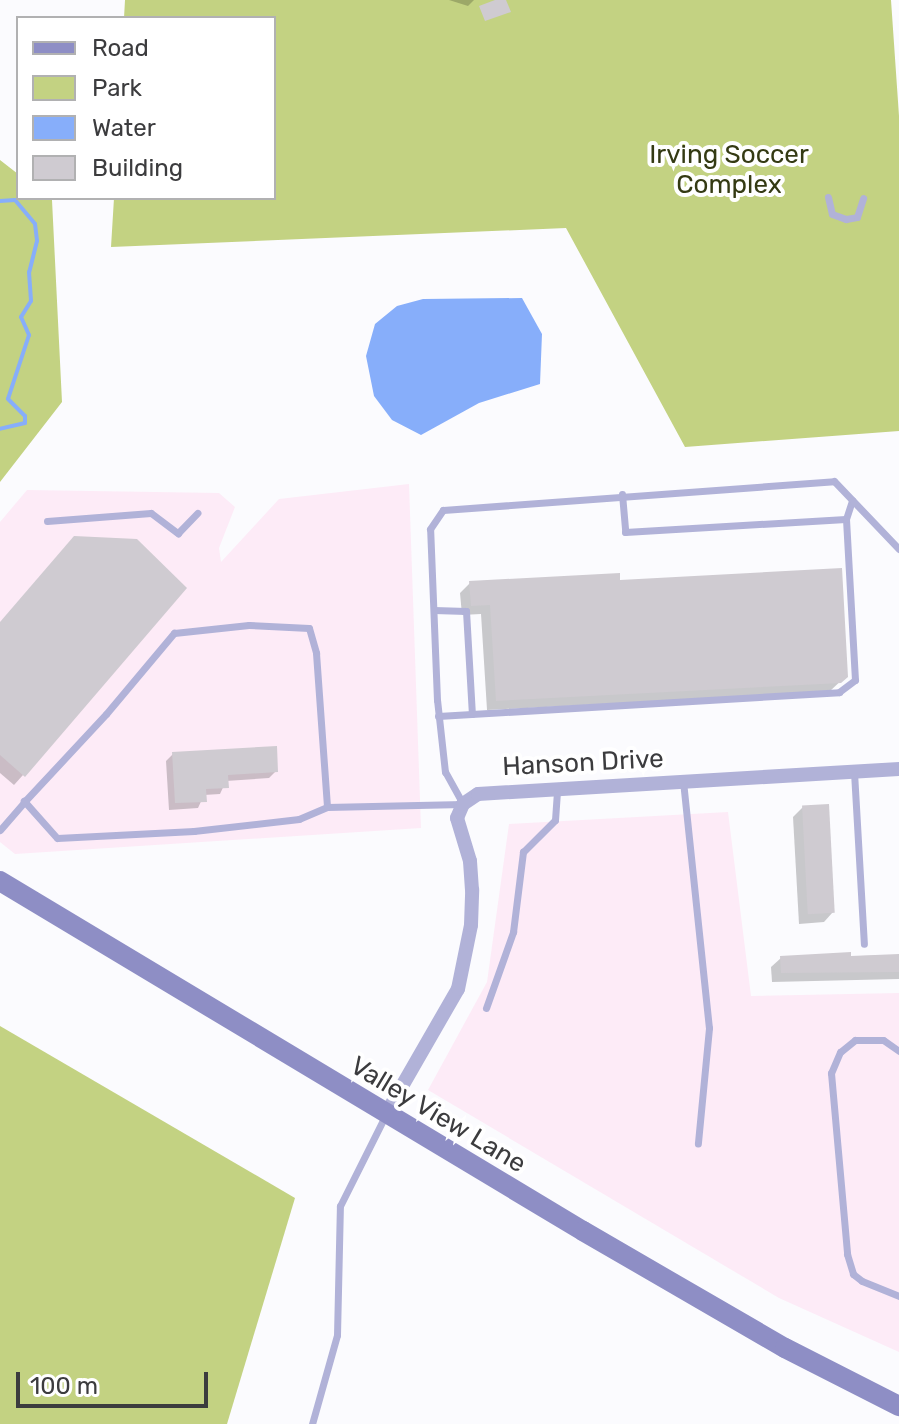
<!DOCTYPE html>
<style>
body{margin:0}
#map{position:relative;width:899px;height:1424px;overflow:hidden;background:#fbfbfe;font-family:Rubik,sans-serif}
div>[style]{position:absolute}
.industrial>*{inset:0;background:#fdebf7}
.green>*{inset:0;background:#c3d282}
.water>*{inset:0;background:#87aefa}
.shadow>*{inset:0;background:#0003}
.stream>*{height:4px;margin:-2px;padding:0 2px;transform-origin:2px;border-radius:2px;background:#87aefa}
.building>*{inset:0;background:#cfcbd1;transform-origin:0 0}
.service>*{height:7px;margin:-3.5px;padding:0 3.5px;transform-origin:3.5px;border-radius:3.5px;background:#b1b2d8}
.minor>*{height:14px;margin:-7px;padding:0 7px;transform-origin:7px;border-radius:7px;background:#b1b2d8}
.secondary>*{height:20px;margin:-10px;padding:0 10px;transform-origin:10px;border-radius:10px;background:#8e8ec5}
span{translate:-50% -50%;white-space:nowrap;text-align:center;line-height:1.15;-webkit-text-stroke:8px #fff;paint-order:stroke}
.park-label{font-size:26px;color:#343a13}
.street-label{font-size:26px;color:#3c3c3e}
.legend{position:absolute;left:16px;top:16px;width:260px;height:184px;box-sizing:border-box;background:#fff;border:2px solid #b1b1b2;margin:0;padding:10px 14px;list-style:none;font-size:24px;color:#3c3c3e}
.legend li{display:flex;align-items:center;gap:16px;height:40px}
.legend b{width:40px;border:2px solid #b1b1b2}
.scale{position:absolute;left:16px;top:1372px;width:192px;height:36px;box-sizing:border-box;border:4px solid #3c3c3e;border-top:0;padding-left:10px;font-size:24px;line-height:28px;white-space:nowrap;color:#3c3c3e;-webkit-text-stroke:6px #fff;paint-order:stroke}
</style>
<div id="map">
<div class="industrial">
<div style="clip-path:polygon(409px 484px,421px 828px,15px 854px,0 842px,0 522px,27px 490px,219px 493px,235px 507px,219px 548px,221px 562px,279px 499px)"></div>
<div style="clip-path:polygon(728px 812px,751px 996px,899px 993px,899px 1352px,779px 1298px,428px 1090px,487px 982px,509px 824px)"></div>
</div>
<div class="green">
<div style="clip-path:polygon(125px 0,891px 0,899px 116px,899px 431px,685px 447px,566px 228px,111px 247px,114px 198px,274px 198px,274px 18px,124px 18px)"></div>
<div style="clip-path:polygon(0 160px,18px 174px,18px 198px,52px 200px,62px 402px,0 482px)"></div>
<div style="clip-path:polygon(0 1026px,295px 1198px,227px 1424px,0 1424px)"></div>
</div>
<div class="water">
<div style="clip-path:polygon(522px 298px,542px 334px,540px 384px,479px 403px,421px 435px,392px 420px,374px 396px,366px 356px,375px 324px,397px 306px,423px 299px)"></div>
</div>
<div class="shadow">
<div style="clip-path:polygon(449px 0,474px 0,468px 6px)"></div>
<div style="clip-path:polygon(618px 582px,846px 676px,829px 692px,487px 710px,481px 614px,462px 615px,460px 593px,470px 583px)"></div>
<div style="clip-path:polygon(0 623px,23px 775px,14px 785px,0 773px)"></div>
<div style="clip-path:polygon(173px 754px,276px 771px,269px 778px,226px 781px,220px 794px,204px 795px,198px 808px,169px 810px,166px 761px)"></div>
<div style="clip-path:polygon(803px 807px,833px 912px,824px 922px,799px 924px,793px 817px)"></div>
<div style="clip-path:polygon(899px 955px,899px 979px,772px 982px,771px 967px,781px 958px)"></div>
</div>
<div class="stream">
<div style="left:0;top:201px;width:15px;rotate:-4deg"></div>
<div style="left:15px;top:200px;width:31px;rotate:50deg"></div>
<div style="left:35px;top:224px;width:17px;rotate:83deg"></div>
<div style="left:37px;top:241px;width:32px;rotate:104deg"></div>
<div style="left:29px;top:272px;width:29px;rotate:86deg"></div>
<div style="left:31px;top:301px;width:19px;rotate:122deg"></div>
<div style="left:21px;top:317px;width:20px;rotate:66deg"></div>
<div style="left:29px;top:335px;width:67px;rotate:108.2deg"></div>
<div style="left:8px;top:399px;width:24px;rotate:45deg"></div>
<div style="left:25px;top:416px;width:7px;rotate:90deg"></div>
<div style="left:25px;top:423px;width:26px;rotate:167deg"></div>
</div>
<div class="building">
<div style="clip-path:polygon(495px 0,506px 0,511px 12px,485px 21px,479px 6px)"></div>
<div style="clip-path:polygon(74px 536px,137px 539px,187px 588px,25px 777px,0 755px,0 622px)"></div>
<div style="clip-path:polygon(842px 568px,848px 677px,841px 683px,496px 701px,490px 605px,471px 606px,469px 581px,620px 573px,620px 580px)"></div>
<div style="clip-path:polygon(277px 746px,278px 772px,228px 775px,229px 788px,206px 789px,207px 802px,175px 803px,172px 752px)"></div>
<div style="left:829px;top:804px;width:109px;height:27px;rotate:87deg"></div>
<div style="clip-path:polygon(851px 952px,851px 956px,899px 954px,899px 972px,781px 973px,780px 956px)"></div>
</div>
<div class="service">
<div style="left:828px;top:197px;width:17px;rotate:77deg"></div>
<div style="left:832px;top:214px;width:15px;rotate:20deg"></div>
<div style="left:846px;top:219px;width:11px;rotate:-10deg"></div>
<div style="left:857px;top:217px;width:20px;rotate:-72deg"></div>
<div style="left:622px;top:494px;width:38px;rotate:85deg"></div>
<div style="left:625px;top:532px;width:221px;rotate:-3.4deg"></div>
<div style="left:47px;top:521px;width:104px;rotate:-4.4deg"></div>
<div style="left:151px;top:513px;width:34px;rotate:37deg"></div>
<div style="left:178px;top:533px;width:28px;rotate:-46deg"></div>
<div style="left:434px;top:610px;width:32px;rotate:2deg"></div>
<div style="left:466px;top:611px;width:103px;rotate:86.7deg"></div>
<div style="left:438px;top:716px;width:402px;rotate:-3.4deg"></div>
<div style="left:839px;top:692px;width:20px;rotate:-37deg"></div>
<div style="left:855px;top:680px;width:161px;rotate:-93.2deg"></div>
<div style="left:846px;top:519px;width:20px;rotate:-72deg"></div>
<div style="left:854px;top:772px;width:172px;rotate:86.7deg"></div>
<div style="left:683px;top:781px;width:248px;rotate:84deg"></div>
<div style="left:709px;top:1028px;width:116px;rotate:95.5deg"></div>
<div style="left:327px;top:807px;width:136px;rotate:-1.3deg"></div>
<div style="left:463px;top:804px;width:37px;rotate:-119deg"></div>
<div style="left:445px;top:772px;width:72px;rotate:-96.3deg"></div>
<div style="left:437px;top:700px;width:171px;rotate:-92.3deg"></div>
<div style="left:430px;top:529px;width:23px;rotate:-56deg"></div>
<div style="left:443px;top:510px;width:392px;rotate:-4.2deg"></div>
<div style="left:834px;top:481px;width:94px;rotate:46.3deg"></div>
<div style="left:0;top:830px;width:37px;rotate:-49deg"></div>
<div style="left:24px;top:802px;width:120px;rotate:-47deg"></div>
<div style="left:106px;top:714px;width:106px;rotate:-50deg"></div>
<div style="left:174px;top:633px;width:75px;rotate:-6.1deg"></div>
<div style="left:249px;top:625px;width:60px;rotate:2.9deg"></div>
<div style="left:309px;top:628px;width:26px;rotate:74deg"></div>
<div style="left:316px;top:653px;width:154px;rotate:85.9deg"></div>
<div style="left:327px;top:807px;width:30px;rotate:157deg"></div>
<div style="left:299px;top:819px;width:106px;rotate:173.5deg"></div>
<div style="left:194px;top:831px;width:137px;rotate:177.1deg"></div>
<div style="left:57px;top:838px;width:50px;rotate:-131.7deg"></div>
<div style="left:486px;top:1008px;width:81px;rotate:-70.4deg"></div>
<div style="left:513px;top:932px;width:81px;rotate:-82.9deg"></div>
<div style="left:523px;top:852px;width:45px;rotate:-45deg"></div>
<div style="left:555px;top:820px;width:30px;rotate:-86deg"></div>
<div style="left:899px;top:1051px;width:19px;rotate:-145deg"></div>
<div style="left:883px;top:1040px;width:28px;rotate:180deg"></div>
<div style="left:855px;top:1040px;width:19px;rotate:141deg"></div>
<div style="left:840px;top:1052px;width:23px;rotate:113deg"></div>
<div style="left:831px;top:1073px;width:182px;rotate:84.9deg"></div>
<div style="left:847px;top:1254px;width:21px;rotate:73deg"></div>
<div style="left:853px;top:1274px;width:11px;rotate:38deg"></div>
<div style="left:862px;top:1281px;width:40px;rotate:22deg"></div>
<div style="left:312px;top:1424px;width:92px;rotate:-74.3deg"></div>
<div style="left:337px;top:1335px;width:129px;rotate:-88.7deg"></div>
<div style="left:340px;top:1206px;width:101px;rotate:-63.4deg"></div>
</div>
<div class="minor">
<div style="left:386px;top:1114px;width:144px;rotate:-60.1deg"></div>
<div style="left:458px;top:989px;width:65px;rotate:-78.5deg"></div>
<div style="left:471px;top:925px;width:35px;rotate:-88deg"></div>
<div style="left:472px;top:890px;width:29px;rotate:-94deg"></div>
<div style="left:470px;top:861px;width:45px;rotate:-106.8deg"></div>
<div style="left:457px;top:818px;width:15px;rotate:-67deg"></div>
<div style="left:463px;top:804px;width:18px;rotate:-34deg"></div>
<div style="left:478px;top:794px;width:422px;rotate:-3.4deg"></div>
</div>
<div class="secondary">
<div style="left:0;top:881px;width:680px;rotate:30.98deg"></div>
<div style="left:583px;top:1231px;width:233px;rotate:30.1deg"></div>
<div style="left:785px;top:1348px;width:128px;rotate:27deg"></div>
</div>
<div class="park-label">
<span style="left:729px;top:170px">Irving Soccer<br>Complex</span>
</div>
<div class="street-label">
<span style="left:583px;top:763px;rotate:-3deg">Hanson Drive</span>
<span style="left:438px;top:1115px;rotate:31deg">Valley View Lane</span>
</div>
<ul class="legend">
<li><b style="height:10px;background:#8e8ec5"></b>Road</li>
<li><b style="height:22px;background:#c3d282"></b>Park</li>
<li><b style="height:22px;background:#87aefa"></b>Water</li>
<li><b style="height:22px;background:#cfcbd1"></b>Building</li>
</ul>
<div class="scale">100 m</div>
</div>
